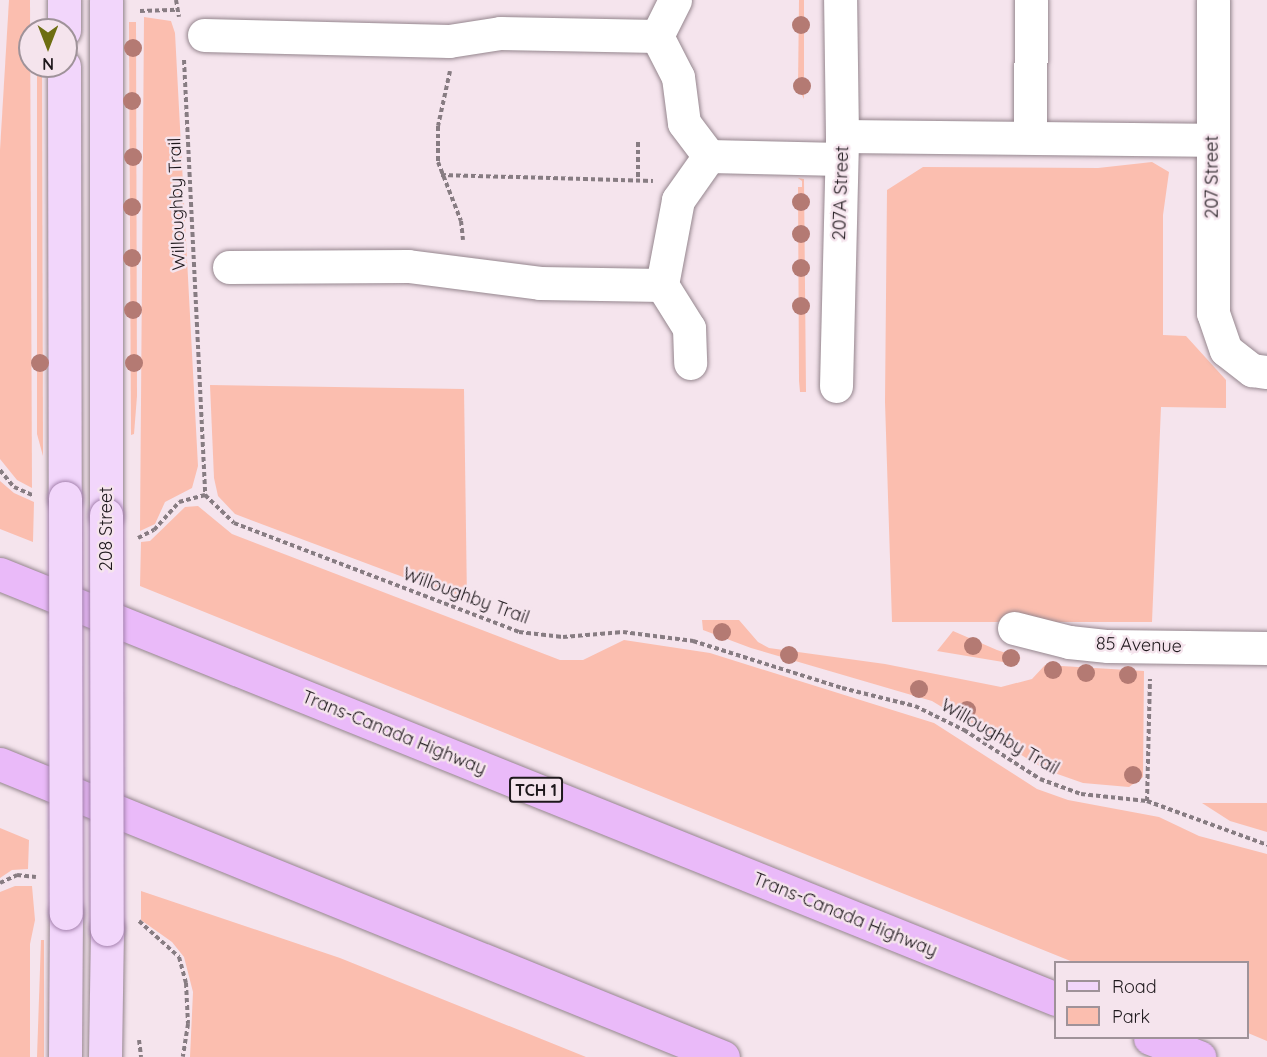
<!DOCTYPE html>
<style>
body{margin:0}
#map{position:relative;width:1267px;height:1057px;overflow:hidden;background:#f5e4ed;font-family:Quicksand,sans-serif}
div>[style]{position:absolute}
.green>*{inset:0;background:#fbbeaf}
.path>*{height:4px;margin-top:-2px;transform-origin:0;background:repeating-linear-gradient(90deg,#877c82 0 4.5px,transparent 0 7.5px)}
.roads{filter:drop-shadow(0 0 2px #95868e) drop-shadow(0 0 2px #95868e)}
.minor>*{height:33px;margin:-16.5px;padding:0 16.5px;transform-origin:16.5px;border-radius:16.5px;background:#fff}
.major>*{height:33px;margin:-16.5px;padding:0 16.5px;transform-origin:16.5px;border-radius:16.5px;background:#f2d6fb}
.highway>*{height:33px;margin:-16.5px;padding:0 16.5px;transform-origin:16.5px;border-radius:16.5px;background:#eabaf9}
.bridges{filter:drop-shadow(0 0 2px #a381ac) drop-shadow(0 0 2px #a381ac)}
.major-bridge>*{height:33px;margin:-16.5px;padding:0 16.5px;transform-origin:16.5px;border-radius:16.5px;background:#f2d6fb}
.trees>*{width:18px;height:18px;margin:-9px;border-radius:50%;background:#b47a73}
span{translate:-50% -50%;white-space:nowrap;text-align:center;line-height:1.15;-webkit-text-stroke:5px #f5e4ed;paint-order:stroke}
.shield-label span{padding:2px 4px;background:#f5e4ed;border:2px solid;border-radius:4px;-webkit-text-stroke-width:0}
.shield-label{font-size:16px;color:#1e181c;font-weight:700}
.street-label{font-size:18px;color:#1e181c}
.legend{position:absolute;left:1054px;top:961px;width:195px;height:78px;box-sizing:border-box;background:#f5e4ed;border:2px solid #9f9299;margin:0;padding:8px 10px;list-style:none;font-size:18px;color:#1e181c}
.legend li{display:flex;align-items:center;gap:12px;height:30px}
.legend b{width:30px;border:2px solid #9f9299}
.north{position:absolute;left:18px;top:18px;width:60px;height:60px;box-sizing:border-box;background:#f5e4ed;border:2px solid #9f9299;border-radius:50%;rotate:180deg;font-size:16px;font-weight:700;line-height:24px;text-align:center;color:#1e181c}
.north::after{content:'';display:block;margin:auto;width:21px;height:27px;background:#6d6e11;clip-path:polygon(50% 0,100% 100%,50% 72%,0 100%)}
</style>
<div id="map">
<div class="green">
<div style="clip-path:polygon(9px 0,30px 0,32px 488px,17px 480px,0 459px,0 150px)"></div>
<div style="clip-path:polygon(799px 0,804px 0,804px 99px,798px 87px)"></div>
<div style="clip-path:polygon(144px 17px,171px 21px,175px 33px,198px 466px,192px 488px,165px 502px,155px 524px,140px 531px)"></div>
<div style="clip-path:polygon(129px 22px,136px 22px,137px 396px,134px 434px,131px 435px)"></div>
<div style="clip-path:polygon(37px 66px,42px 66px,43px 456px,37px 434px)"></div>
<div style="clip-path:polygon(1152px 162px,1169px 172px,1163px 215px,1163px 335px,1186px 336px,1226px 380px,1226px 408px,1161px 407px,1152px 622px,892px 622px,885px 402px,887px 190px,923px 167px,1098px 168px)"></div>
<div style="clip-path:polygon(798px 178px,804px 179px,806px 392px,800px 392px,799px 381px,798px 187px,802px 187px,802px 181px)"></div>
<div style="clip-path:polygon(210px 385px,464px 389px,467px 601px,235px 514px,218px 496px,214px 478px)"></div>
<div style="clip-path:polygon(0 481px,14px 493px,34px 502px,33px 542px,0 529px)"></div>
<div style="clip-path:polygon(198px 506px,232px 534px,560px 660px,583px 660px,624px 640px,710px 653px,934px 723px,1037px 789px,1068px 800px,1159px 817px,1199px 836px,1267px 854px,1267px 1041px,1248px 1033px,1248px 962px,1073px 962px,140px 586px,141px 542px,150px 541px,185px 507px)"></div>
<div style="clip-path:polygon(702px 620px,739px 620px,758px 642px,769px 648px,885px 664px,1001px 687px,1032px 679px,1045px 665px,1144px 671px,1143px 777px,1129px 787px,1083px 783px,1046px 770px,932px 701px,751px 648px,703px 630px)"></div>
<div style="clip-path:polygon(953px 631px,997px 650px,1021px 658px,1009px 663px,937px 651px)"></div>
<div style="clip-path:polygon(1202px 803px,1267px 803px,1267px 832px,1230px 821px)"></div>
<div style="clip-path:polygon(0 828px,29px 840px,28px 869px,12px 870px,0 878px)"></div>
<div style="clip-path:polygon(15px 886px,32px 886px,35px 920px,30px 944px,30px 1057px,0 1057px,0 892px)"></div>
<div style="clip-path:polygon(141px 891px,340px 958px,586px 1057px,190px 1057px,193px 992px,184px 957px,172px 942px,141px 920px)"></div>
<div style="clip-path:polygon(41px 940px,44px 940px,44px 1057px,37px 1057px)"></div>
</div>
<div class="path">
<div style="left:176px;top:0;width:17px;rotate:80deg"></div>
<div style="left:140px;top:11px;width:38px;rotate:-2deg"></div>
<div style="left:184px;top:60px;width:436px;rotate:87.2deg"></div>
<div style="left:205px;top:495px;width:40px;rotate:44deg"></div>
<div style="left:234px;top:523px;width:305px;rotate:20.9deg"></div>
<div style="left:519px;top:632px;width:44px;rotate:6.5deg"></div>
<div style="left:563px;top:637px;width:60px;rotate:-4.8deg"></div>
<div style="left:623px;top:632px;width:71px;rotate:7.3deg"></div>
<div style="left:693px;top:641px;width:156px;rotate:17.5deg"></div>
<div style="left:842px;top:688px;width:75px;rotate:13.9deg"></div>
<div style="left:915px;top:706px;width:55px;rotate:26.1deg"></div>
<div style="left:964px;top:730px;width:90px;rotate:32.8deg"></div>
<div style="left:1040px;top:779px;width:44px;rotate:20.1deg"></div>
<div style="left:1081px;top:794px;width:66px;rotate:6.1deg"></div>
<div style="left:1147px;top:801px;width:128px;rotate:20.1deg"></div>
<div style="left:450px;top:71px;width:56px;rotate:102.3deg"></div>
<div style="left:438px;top:126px;width:36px;rotate:90deg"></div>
<div style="left:438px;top:162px;width:63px;rotate:68.7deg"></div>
<div style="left:461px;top:221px;width:19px;rotate:84deg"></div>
<div style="left:638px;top:142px;width:38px;rotate:90deg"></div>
<div style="left:441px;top:175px;width:212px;rotate:1.6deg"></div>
<div style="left:0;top:470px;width:22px;rotate:51deg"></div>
<div style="left:14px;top:487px;width:22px;rotate:24deg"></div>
<div style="left:138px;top:538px;width:18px;rotate:-27deg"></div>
<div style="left:154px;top:530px;width:38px;rotate:-48deg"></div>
<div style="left:179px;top:502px;width:27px;rotate:-15deg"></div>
<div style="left:1147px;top:801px;width:122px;rotate:-88.6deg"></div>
<div style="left:0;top:883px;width:19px;rotate:-25deg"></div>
<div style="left:17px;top:875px;width:19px;rotate:6deg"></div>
<div style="left:139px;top:921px;width:54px;rotate:42deg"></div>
<div style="left:179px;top:957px;width:27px;rotate:75deg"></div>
<div style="left:186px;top:983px;width:41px;rotate:87.2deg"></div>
<div style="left:188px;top:1024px;width:33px;rotate:99deg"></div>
<div style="left:139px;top:1040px;width:17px;rotate:83deg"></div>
</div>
<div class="roads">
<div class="minor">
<div style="left:675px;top:0;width:40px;rotate:116.6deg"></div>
<div style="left:657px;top:36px;width:46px;rotate:62.9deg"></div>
<div style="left:678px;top:77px;width:46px;rotate:82.6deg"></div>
<div style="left:684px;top:123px;width:41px;rotate:52.9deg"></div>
<div style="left:709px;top:156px;width:54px;rotate:125.2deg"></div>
<div style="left:678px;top:200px;width:86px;rotate:100.7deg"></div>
<div style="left:662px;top:285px;width:51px;rotate:57.9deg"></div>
<div style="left:689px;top:328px;width:35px;rotate:88deg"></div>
<div style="left:1213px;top:0;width:313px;rotate:90deg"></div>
<div style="left:1213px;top:313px;width:39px;rotate:71deg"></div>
<div style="left:1226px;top:350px;width:33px;rotate:38deg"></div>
<div style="left:1252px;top:370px;width:15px;rotate:8deg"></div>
<div style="left:204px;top:35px;width:245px;rotate:1.4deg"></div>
<div style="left:449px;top:41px;width:52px;rotate:-8.9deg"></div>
<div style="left:500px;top:33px;width:157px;rotate:1.1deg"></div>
<div style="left:842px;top:136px;width:370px;rotate:0.6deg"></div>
<div style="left:1030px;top:137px;width:137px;rotate:-89.6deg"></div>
<div style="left:709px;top:156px;width:132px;rotate:1.3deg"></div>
<div style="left:229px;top:267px;width:179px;rotate:-0.3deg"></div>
<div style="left:408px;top:266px;width:133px;rotate:7.3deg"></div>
<div style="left:540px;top:283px;width:122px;rotate:0.9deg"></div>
<div style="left:836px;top:386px;width:250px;rotate:-88.6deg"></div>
<div style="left:842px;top:136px;width:136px;rotate:-90.8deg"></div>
<div style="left:1014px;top:628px;width:57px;rotate:14.3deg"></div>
<div style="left:1069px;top:642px;width:39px;rotate:6deg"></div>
<div style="left:1108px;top:646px;width:159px;rotate:0.7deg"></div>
</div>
<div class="major">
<div style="left:64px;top:0;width:30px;rotate:90deg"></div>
<div style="left:106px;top:0;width:515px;rotate:90deg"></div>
<div style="left:64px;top:66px;width:432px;rotate:89.9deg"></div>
<div style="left:65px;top:1057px;width:144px;rotate:-89.6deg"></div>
<div style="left:105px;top:1057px;width:128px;rotate:-89.1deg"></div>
</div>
<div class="highway">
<div style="left:0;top:574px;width:1138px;rotate:21.92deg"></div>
<div style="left:0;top:764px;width:780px;rotate:22.06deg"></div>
<div style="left:1150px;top:1038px;width:53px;rotate:21.2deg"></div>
</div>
</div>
<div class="bridges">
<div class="major-bridge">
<div style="left:65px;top:498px;width:415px;rotate:89.9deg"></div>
<div style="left:106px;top:515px;width:414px;rotate:89.9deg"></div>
</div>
</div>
<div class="trees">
<div style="left:801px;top:25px"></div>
<div style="left:133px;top:48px"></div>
<div style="left:802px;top:86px"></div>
<div style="left:132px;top:101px"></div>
<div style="left:133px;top:157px"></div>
<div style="left:801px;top:202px"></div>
<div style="left:132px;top:207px"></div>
<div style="left:801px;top:234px"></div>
<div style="left:132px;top:258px"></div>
<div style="left:801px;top:268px"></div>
<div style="left:801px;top:306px"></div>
<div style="left:133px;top:310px"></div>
<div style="left:40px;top:363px"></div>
<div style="left:134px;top:363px"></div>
<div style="left:722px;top:632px"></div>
<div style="left:973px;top:646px"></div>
<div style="left:789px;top:655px"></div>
<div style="left:1011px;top:658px"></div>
<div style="left:1053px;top:670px"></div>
<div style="left:1086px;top:673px"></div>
<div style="left:1128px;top:675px"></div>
<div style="left:919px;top:689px"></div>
<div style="left:967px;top:710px"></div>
<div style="left:1133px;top:775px"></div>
</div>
<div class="shield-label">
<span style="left:536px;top:790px">TCH 1</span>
</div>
<div class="street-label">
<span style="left:1212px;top:177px;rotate:-90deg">207 Street</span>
<span style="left:841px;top:193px;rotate:-88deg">207A Street</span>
<span style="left:177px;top:204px;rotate:-92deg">Willoughby Trail</span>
<span style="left:106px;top:529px;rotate:-90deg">208 Street</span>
<span style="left:466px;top:596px;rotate:20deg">Willoughby Trail</span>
<span style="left:1139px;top:645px;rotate:2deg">85 Avenue</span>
<span style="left:394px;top:733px;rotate:22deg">Trans-Canada Highway</span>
<span style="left:1000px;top:737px;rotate:30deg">Willoughby Trail</span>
<span style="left:845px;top:915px;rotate:22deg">Trans-Canada Highway</span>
</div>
<ul class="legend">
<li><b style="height:8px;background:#f2d6fb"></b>Road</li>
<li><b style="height:16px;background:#fbbeaf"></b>Park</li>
</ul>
<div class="north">N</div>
</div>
